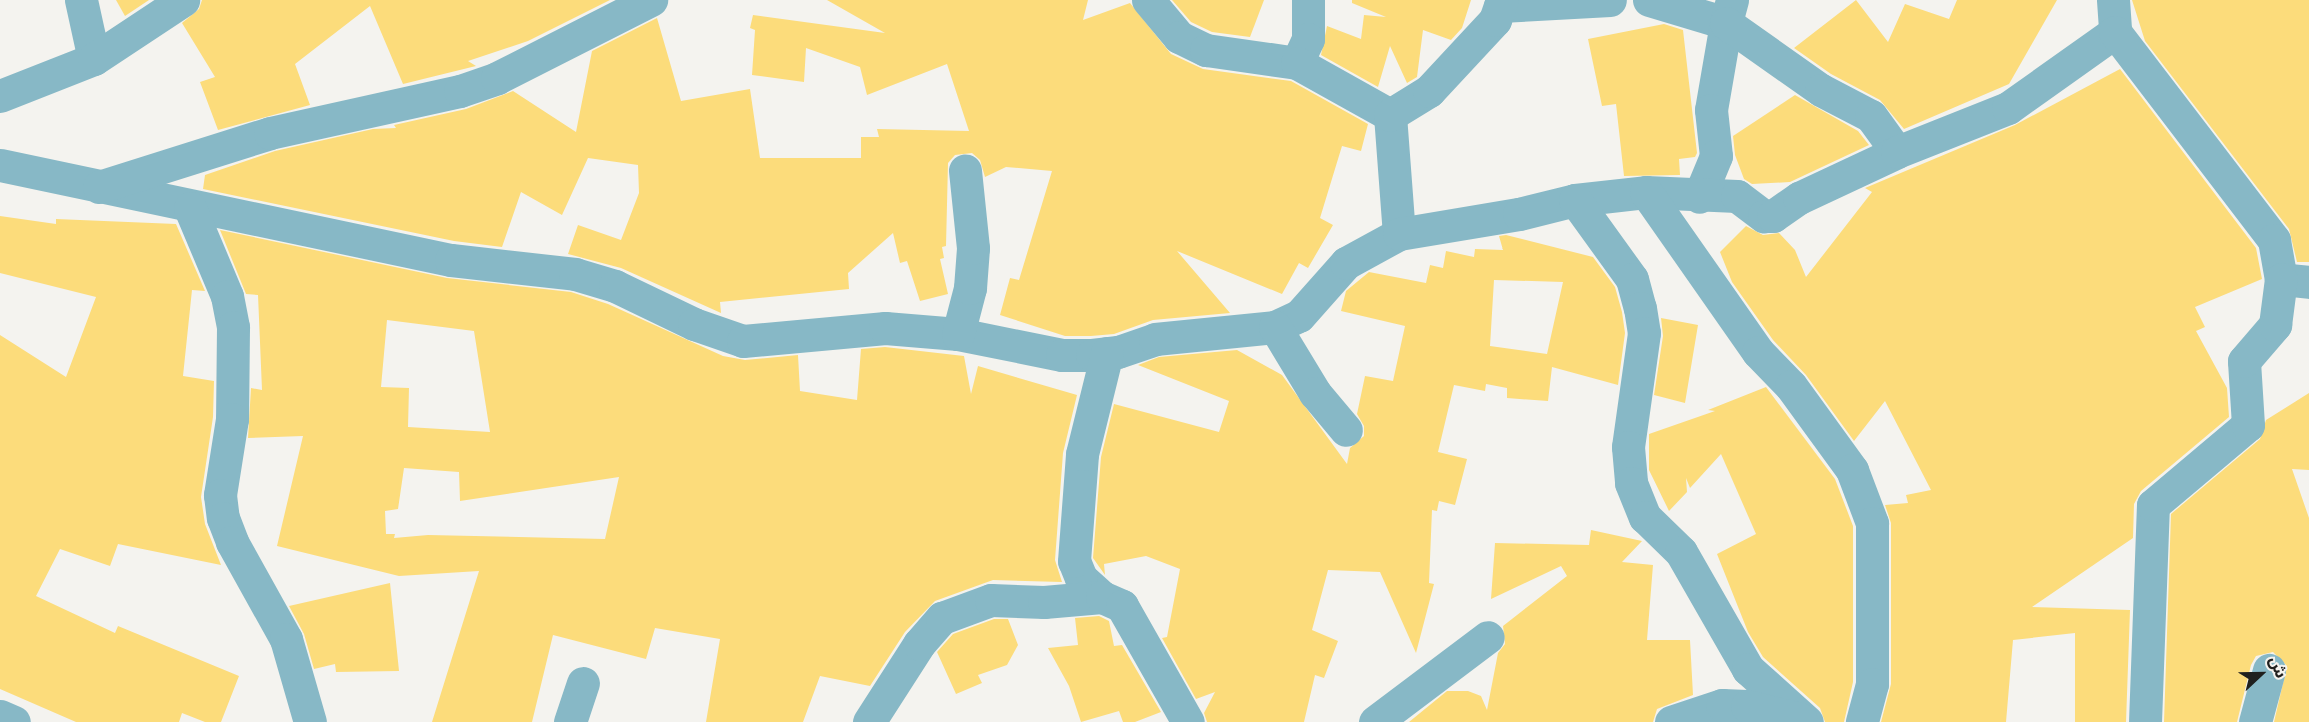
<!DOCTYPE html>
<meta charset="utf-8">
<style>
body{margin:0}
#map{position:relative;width:2309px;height:722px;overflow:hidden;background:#f4f3ef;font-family:"Nunito Sans","Noto Sans Arabic",sans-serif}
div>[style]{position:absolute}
.building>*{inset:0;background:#fcdc7b}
.minor>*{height:33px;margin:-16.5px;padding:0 16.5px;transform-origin:16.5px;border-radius:16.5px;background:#87b8c6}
span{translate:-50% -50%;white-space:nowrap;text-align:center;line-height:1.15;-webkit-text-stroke:4.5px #f4f3ef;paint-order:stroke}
.north{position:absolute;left:2231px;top:644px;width:60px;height:60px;-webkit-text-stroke:4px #f4f3ef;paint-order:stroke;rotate:68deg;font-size:16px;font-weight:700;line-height:24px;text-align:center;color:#20201e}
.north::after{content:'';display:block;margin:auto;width:21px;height:27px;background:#20201e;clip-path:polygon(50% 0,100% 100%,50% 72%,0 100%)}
</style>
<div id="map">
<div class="building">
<div style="clip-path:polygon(116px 0,149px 0,125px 16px)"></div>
<div style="clip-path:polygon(202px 0,610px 0,528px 41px,468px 61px,476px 66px,403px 84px,370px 6px,295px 64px,310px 105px,218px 130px,200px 82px,215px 77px,182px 23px,199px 9px)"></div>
<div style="clip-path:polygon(827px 0,1088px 0,1083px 20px,1130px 3px,1171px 54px,1203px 69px,1291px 81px,1368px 124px,1361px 151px,1342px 146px,1320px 218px,1333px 225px,1308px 268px,1299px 263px,1282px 294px,1177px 251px,1230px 313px,1153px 320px,1114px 334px,1091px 336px,1065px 336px,1000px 315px,1010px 278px,1019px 280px,1052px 171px,1006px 167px,985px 177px,980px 160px,972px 153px,955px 155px,948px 163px,946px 246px,942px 247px,944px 258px,940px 259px,948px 294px,920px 301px,907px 261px,900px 263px,893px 233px,848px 273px,849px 289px,720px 302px,721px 313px,621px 268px,568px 254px,578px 225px,621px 240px,639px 193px,638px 165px,588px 158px,562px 215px,521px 192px,502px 247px,454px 241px,203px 189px,205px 175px,275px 151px,373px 129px,396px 128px,394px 125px,466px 109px,513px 91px,576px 132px,592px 51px,657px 18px,681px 101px,750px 89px,760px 158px,861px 158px,861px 137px,879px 137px,877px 129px,969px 131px,947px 64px,867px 95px,860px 67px,806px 48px,804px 82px,752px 75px,755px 30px,750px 28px,753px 15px,885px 33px)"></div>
<div style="clip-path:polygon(1172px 0,1264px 0,1250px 37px,1212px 32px,1191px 22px)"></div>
<div style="clip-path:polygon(1352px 0,1471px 0,1462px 28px,1451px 40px,1423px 30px,1417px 77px,1407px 83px,1390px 46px,1378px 87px,1321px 55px,1327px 26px,1361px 39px,1364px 15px,1386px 17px,1352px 3px)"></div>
<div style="clip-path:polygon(1856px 0,1888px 42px,1905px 4px,1949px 19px,1957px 0,2057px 0,2009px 84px,1904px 129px,1880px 100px,1831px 74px,1794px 48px)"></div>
<div style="clip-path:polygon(2132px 0,2309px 0,2309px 262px,2297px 262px,2289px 229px,2145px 41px)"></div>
<div style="clip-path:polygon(1664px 24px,1683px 30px,1697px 153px,1695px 157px,1679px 159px,1680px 175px,1624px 176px,1616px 104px,1602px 106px,1588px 39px)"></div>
<div style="clip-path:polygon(2120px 69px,2256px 248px,2262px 279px,2195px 307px,2205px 327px,2196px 331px,2227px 388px,2229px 417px,2141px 491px,2134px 504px,2133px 538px,2032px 607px,2130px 610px,2126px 722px,2075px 722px,2075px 633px,2013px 640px,2006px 722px,1881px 722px,1891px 684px,1891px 523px,1885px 505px,1908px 503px,1906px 495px,1931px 490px,1885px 401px,1854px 441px,1806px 375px,1773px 340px,1732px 282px,1720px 252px,1746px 226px,1763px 235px,1779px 233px,1795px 250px,1806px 277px,1872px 192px,1865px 188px,2015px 125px)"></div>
<div style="clip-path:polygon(1795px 95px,1858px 131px,1869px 145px,1790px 182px,1752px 184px,1744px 179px,1735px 155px,1733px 136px)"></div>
<div style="clip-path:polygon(0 216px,56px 224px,56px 219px,176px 224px,205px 291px,192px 290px,183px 376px,214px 381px,213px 417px,201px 497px,205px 524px,221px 565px,118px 544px,110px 566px,60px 549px,36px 596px,115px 633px,118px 626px,239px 676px,221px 722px,205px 722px,182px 713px,179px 722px,76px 722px,0 689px,0 335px,66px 377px,96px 297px,0 273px)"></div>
<div style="clip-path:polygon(evenodd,220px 230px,447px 278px,571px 292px,608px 304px,723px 356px,745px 360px,798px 355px,800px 391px,857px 400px,861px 349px,885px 347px,964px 356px,971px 394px,978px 366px,1077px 395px,1063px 453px,1055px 560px,1062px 582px,993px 580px,935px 601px,905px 632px,870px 686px,820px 676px,803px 722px,706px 722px,720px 639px,655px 628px,646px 659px,553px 635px,532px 722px,432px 722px,479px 571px,399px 576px,277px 546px,303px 436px,248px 438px,251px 388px,262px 390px,258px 295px,246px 294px,220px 230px,387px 320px,474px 331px,490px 432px,408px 427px,409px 388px,381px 387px,387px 320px,220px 230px,404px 468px,459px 472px,460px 501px,619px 477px,605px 539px,428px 535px,394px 538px,395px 534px,386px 534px,385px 511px,398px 509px,404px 468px)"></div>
<div style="clip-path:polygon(evenodd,1506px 235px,1593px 257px,1615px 287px,1622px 312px,1625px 333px,1618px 385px,1552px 367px,1548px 401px,1507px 398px,1507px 388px,1486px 384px,1485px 391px,1454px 385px,1438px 452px,1467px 459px,1455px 505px,1439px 501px,1437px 511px,1432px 510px,1429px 583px,1434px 584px,1416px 653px,1380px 572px,1328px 570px,1312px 630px,1338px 641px,1324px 678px,1315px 675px,1304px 722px,1207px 722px,1204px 713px,1215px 692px,1196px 699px,1162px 638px,1167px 637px,1180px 569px,1146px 556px,1104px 564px,1105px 575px,1093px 558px,1101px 457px,1114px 404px,1219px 432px,1229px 401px,1138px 365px,1159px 357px,1237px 350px,1282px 375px,1347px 464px,1350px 448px,1364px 436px,1364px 426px,1357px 414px,1365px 376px,1393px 381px,1405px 326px,1341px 311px,1346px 291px,1369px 272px,1426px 283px,1430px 265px,1443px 268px,1446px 251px,1474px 257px,1475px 249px,1503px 250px,1499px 236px,1506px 235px,1494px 280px,1563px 282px,1547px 354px,1490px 346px,1494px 280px)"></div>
<div style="clip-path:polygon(1661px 318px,1698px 325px,1685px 403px,1654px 395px,1663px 336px)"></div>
<div style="clip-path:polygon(1766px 387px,1835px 479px,1853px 526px,1853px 682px,1844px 722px,1825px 722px,1820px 708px,1763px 657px,1748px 632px,1717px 554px,1756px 534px,1721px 454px,1690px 488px,1686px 478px,1687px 492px,1669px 511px,1649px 470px,1649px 434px,1715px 411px,1708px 410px)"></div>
<div style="clip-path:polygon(2309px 393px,2309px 470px,2292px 469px,2309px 518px,2309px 722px,2274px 722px,2287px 666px,2273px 652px,2256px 656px,2251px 665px,2237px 722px,2164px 722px,2171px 514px,2260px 439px,2266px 420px)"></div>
<div style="clip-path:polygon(1591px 530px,1642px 541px,1622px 562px,1653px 565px,1647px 640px,1690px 640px,1693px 695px,1657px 709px,1653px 722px,1409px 722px,1447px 691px,1468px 691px,1481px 696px,1487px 710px,1498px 653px,1505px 644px,1503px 626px,1567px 576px,1561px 566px,1491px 599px,1495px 543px,1589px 545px)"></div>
<div style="clip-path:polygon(390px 583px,399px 671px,336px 672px,335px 664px,314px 669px,304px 634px,289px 606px)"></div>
<div style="clip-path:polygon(1099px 616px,1109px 621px,1114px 646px,1122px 645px,1161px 712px,1135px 722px,1123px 722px,1119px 711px,1081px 722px,1069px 686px,1048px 648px,1078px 645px,1075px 618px)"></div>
<div style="clip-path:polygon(994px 619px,1008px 619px,1018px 645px,1007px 665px,978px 675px,982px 683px,956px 694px,937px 652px,953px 634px)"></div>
</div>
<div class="minor">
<div style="left:81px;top:0;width:60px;rotate:77.6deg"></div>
<div style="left:1148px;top:0;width:48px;rotate:50deg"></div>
<div style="left:1179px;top:37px;width:30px;rotate:26deg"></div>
<div style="left:1206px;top:50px;width:92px;rotate:8.1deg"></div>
<div style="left:1308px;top:0;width:39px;rotate:90deg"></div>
<div style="left:1308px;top:39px;width:26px;rotate:115deg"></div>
<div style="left:1297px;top:63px;width:107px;rotate:29.2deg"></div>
<div style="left:1390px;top:115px;width:119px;rotate:85.7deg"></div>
<div style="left:1649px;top:0;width:80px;rotate:16.6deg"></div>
<div style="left:1726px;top:23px;width:88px;rotate:99.8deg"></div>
<div style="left:1711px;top:110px;width:46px;rotate:83.8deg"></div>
<div style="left:1716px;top:156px;width:44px;rotate:112.5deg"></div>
<div style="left:1732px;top:0;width:24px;rotate:105deg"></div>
<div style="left:1726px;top:23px;width:116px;rotate:35.2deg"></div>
<div style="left:1821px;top:90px;width:56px;rotate:27.5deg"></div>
<div style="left:1871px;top:116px;width:44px;rotate:54.2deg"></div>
<div style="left:2113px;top:0;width:32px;rotate:86deg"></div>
<div style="left:1500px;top:6px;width:110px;rotate:-3.1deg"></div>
<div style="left:0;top:96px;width:101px;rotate:-21.5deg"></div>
<div style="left:94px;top:59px;width:107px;rotate:-33.5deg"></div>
<div style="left:1390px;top:115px;width:46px;rotate:-31.6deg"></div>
<div style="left:1429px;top:91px;width:97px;rotate:-47.1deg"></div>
<div style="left:1495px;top:20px;width:21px;rotate:-71deg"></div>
<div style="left:0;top:165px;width:461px;rotate:11.9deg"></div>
<div style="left:451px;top:260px;width:125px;rotate:6.4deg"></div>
<div style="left:575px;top:274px;width:42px;rotate:16.7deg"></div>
<div style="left:615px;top:286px;width:88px;rotate:25.7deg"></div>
<div style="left:694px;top:324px;width:52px;rotate:19.1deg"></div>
<div style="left:743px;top:341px;width:143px;rotate:-5.2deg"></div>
<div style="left:885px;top:328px;width:73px;rotate:4.7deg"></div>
<div style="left:958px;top:334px;width:106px;rotate:11.4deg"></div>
<div style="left:1062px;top:355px;width:30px"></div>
<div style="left:1092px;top:355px;width:26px;rotate:-7deg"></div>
<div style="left:1118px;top:352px;width:39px;rotate:-19deg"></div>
<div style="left:1155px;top:339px;width:121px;rotate:-5.7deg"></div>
<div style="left:1275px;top:327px;width:26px;rotate:-25deg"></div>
<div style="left:1299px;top:316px;width:71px;rotate:-48.4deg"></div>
<div style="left:1346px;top:263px;width:60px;rotate:-28.7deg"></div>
<div style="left:1399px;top:234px;width:122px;rotate:-9.5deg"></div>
<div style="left:1519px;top:214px;width:58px;rotate:-14deg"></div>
<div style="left:1575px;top:200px;width:71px;rotate:-6.4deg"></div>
<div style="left:1646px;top:192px;width:91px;rotate:2.5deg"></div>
<div style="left:1737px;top:196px;width:34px;rotate:37deg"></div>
<div style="left:1764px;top:216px;width:9px"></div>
<div style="left:1773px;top:216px;width:32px;rotate:-35deg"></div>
<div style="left:1799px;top:198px;width:108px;rotate:-25.1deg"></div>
<div style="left:1897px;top:152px;width:119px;rotate:-21.6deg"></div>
<div style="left:2008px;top:108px;width:131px;rotate:-35.4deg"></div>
<div style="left:2115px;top:32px;width:262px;rotate:52.6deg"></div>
<div style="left:2274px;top:240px;width:40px;rotate:80deg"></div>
<div style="left:2281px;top:279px;width:28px;rotate:6deg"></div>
<div style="left:99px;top:187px;width:179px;rotate:-17.5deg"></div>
<div style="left:270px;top:133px;width:195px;rotate:-12.5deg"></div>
<div style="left:460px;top:91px;width:39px;rotate:-19deg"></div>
<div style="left:497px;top:78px;width:173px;rotate:-26.9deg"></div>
<div style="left:1646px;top:192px;width:195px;rotate:55deg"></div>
<div style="left:1758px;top:352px;width:47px;rotate:45.9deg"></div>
<div style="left:1791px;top:386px;width:104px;rotate:54deg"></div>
<div style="left:1852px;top:470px;width:57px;rotate:69.3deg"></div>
<div style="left:1872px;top:523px;width:161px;rotate:90deg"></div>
<div style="left:1872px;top:684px;width:39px;rotate:105deg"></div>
<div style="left:1575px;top:200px;width:97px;rotate:54.2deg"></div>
<div style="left:1632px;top:279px;width:30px;rotate:75deg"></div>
<div style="left:1640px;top:308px;width:25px;rotate:81deg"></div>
<div style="left:1644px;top:333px;width:115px;rotate:98deg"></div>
<div style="left:1628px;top:447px;width:36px;rotate:85deg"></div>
<div style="left:1631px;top:483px;width:37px;rotate:68deg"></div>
<div style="left:1645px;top:517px;width:50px;rotate:44.2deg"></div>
<div style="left:1681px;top:552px;width:135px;rotate:60.2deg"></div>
<div style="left:1748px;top:669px;width:79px;rotate:41.9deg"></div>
<div style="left:190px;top:208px;width:95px;rotate:67.2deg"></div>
<div style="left:227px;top:296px;width:32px;rotate:79deg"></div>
<div style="left:233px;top:327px;width:92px;rotate:90.6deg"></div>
<div style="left:232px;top:419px;width:77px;rotate:99deg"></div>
<div style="left:220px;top:495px;width:23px;rotate:83deg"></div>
<div style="left:223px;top:518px;width:26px;rotate:69deg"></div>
<div style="left:232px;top:542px;width:111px;rotate:60.9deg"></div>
<div style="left:286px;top:639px;width:86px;rotate:73.9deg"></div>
<div style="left:1275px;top:327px;width:77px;rotate:58.8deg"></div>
<div style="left:1315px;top:393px;width:48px;rotate:50deg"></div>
<div style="left:958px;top:334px;width:48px;rotate:-75.4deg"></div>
<div style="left:970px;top:288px;width:40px;rotate:-85.7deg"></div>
<div style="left:973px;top:248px;width:78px;rotate:-95.9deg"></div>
<div style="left:1102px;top:597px;width:28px;rotate:-138deg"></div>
<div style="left:1081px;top:578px;width:18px;rotate:-112deg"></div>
<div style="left:1074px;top:561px;width:107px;rotate:-85.7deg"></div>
<div style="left:1082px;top:454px;width:104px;rotate:-76.1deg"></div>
<div style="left:0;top:716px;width:15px;rotate:23deg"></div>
<div style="left:570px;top:722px;width:41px;rotate:-71.6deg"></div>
<div style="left:869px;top:722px;width:93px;rotate:-57.3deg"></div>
<div style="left:919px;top:644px;width:35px;rotate:-49deg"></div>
<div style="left:942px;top:618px;width:52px;rotate:-20.2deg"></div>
<div style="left:991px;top:600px;width:53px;rotate:2.2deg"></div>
<div style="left:1044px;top:602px;width:58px;rotate:-4.9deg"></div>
<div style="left:1102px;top:597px;width:22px;rotate:24deg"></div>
<div style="left:1122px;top:606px;width:133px;rotate:60.4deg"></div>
<div style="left:1375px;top:722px;width:141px;rotate:-37deg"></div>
<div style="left:1671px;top:722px;width:54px;rotate:-18.4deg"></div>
<div style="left:1722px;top:705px;width:25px;rotate:2deg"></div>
<div style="left:1747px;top:706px;width:55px;rotate:13.8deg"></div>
<div style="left:2145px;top:722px;width:217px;rotate:-87.9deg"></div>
<div style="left:2153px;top:505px;width:124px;rotate:-40.1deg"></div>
<div style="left:2248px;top:425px;width:64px;rotate:-93.6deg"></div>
<div style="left:2244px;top:361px;width:48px;rotate:-49.3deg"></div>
<div style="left:2275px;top:325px;width:46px;rotate:-82.6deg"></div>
<div style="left:2255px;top:722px;width:54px;rotate:-74.9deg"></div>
</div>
<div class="north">ش</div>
</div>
